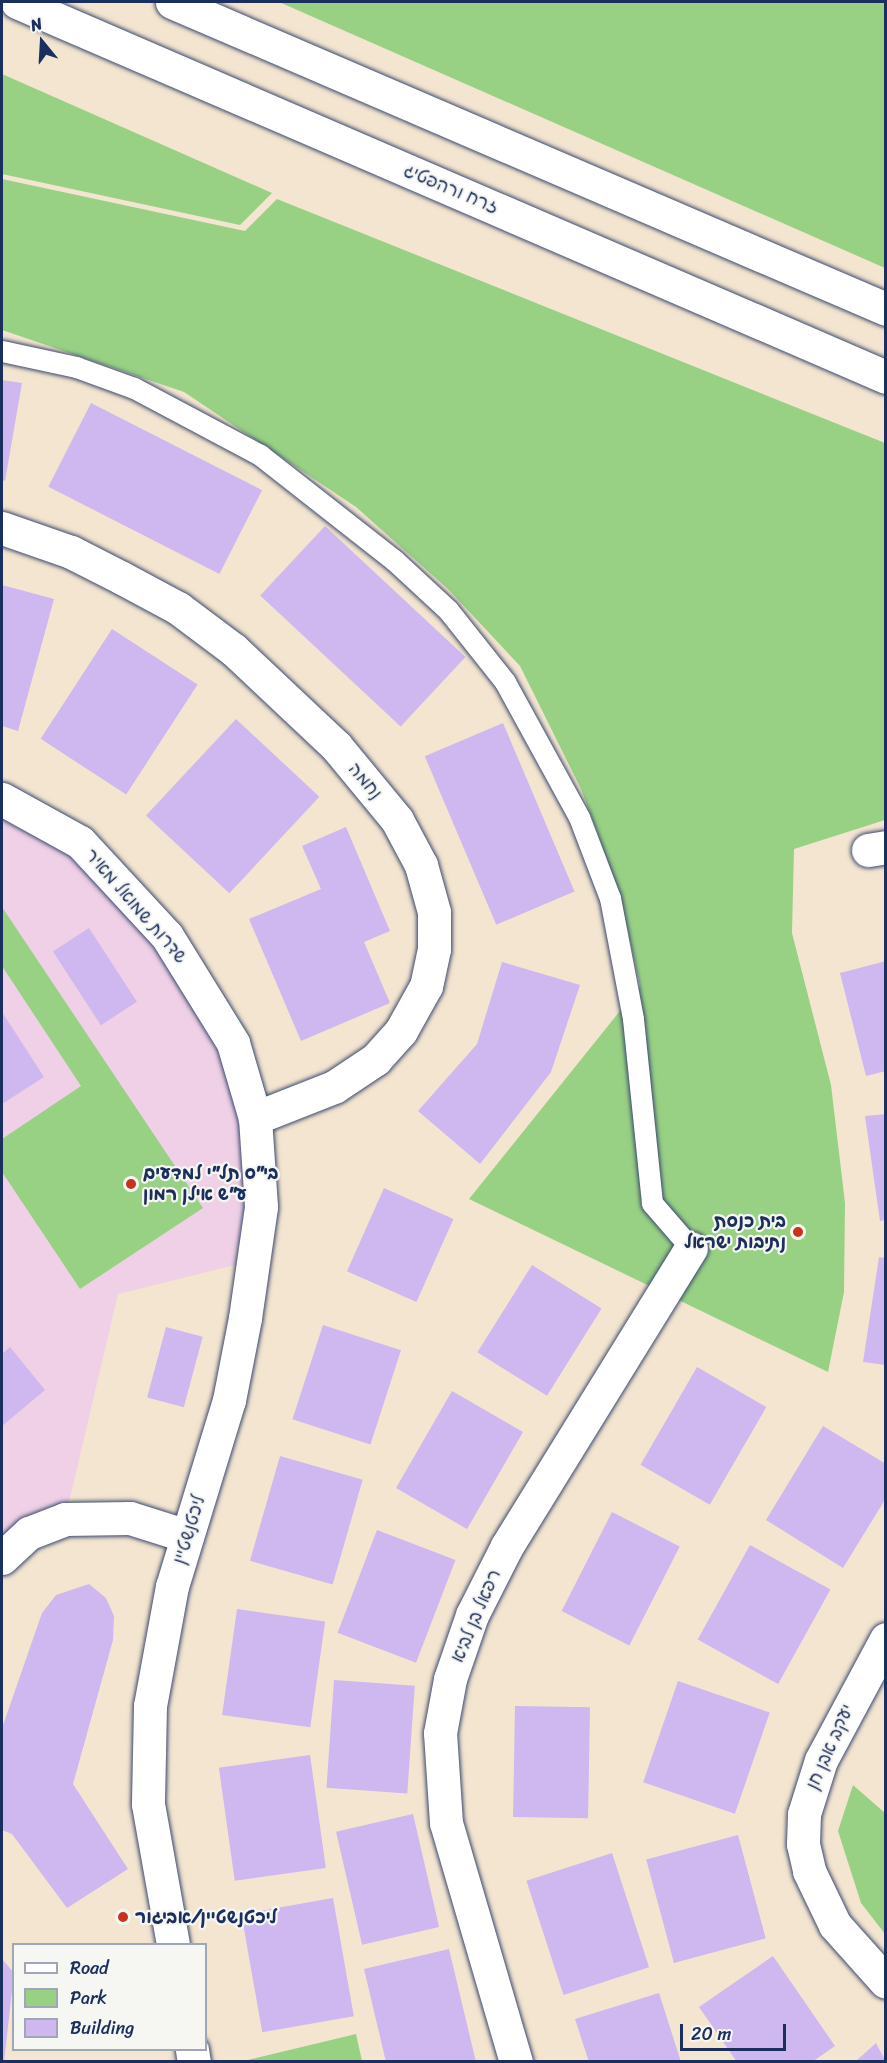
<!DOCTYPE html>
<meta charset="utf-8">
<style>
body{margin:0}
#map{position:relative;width:887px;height:2063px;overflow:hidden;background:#f4e5d0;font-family:Sriracha,"Playpen Sans Hebrew",sans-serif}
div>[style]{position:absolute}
.built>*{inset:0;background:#efd0e6}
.green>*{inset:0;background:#99d184}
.building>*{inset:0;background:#cfb7f0;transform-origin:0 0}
.roads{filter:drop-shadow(0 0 2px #3c4a6f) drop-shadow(0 0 2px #3c4a6f)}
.lane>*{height:21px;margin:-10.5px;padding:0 10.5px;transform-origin:10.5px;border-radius:10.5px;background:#fff}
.street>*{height:33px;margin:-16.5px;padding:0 16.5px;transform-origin:16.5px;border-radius:16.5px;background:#fff}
.secondary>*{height:33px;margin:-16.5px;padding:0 16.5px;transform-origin:16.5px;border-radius:16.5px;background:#fff}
.dots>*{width:16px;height:16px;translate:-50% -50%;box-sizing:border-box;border:3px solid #f6f6f2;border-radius:50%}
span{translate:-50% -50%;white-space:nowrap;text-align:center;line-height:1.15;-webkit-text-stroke:4.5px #f6f6f2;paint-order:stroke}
.street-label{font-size:18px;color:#1b2f5e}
.poi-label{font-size:18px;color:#1b2f5e;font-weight:700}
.left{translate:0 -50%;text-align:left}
.right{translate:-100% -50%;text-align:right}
.frame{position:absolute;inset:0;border:3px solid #1b2f5e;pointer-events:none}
.legend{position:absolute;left:12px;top:1943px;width:195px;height:108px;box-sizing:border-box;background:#f6f6f2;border:2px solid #9ea6b7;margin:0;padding:8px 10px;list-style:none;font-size:18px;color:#1b2f5e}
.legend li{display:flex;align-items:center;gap:12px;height:30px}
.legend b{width:30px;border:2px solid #9ea6b7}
.north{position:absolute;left:12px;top:12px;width:60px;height:60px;-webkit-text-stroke:4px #f6f6f2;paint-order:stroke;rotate:342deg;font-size:16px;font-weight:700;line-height:24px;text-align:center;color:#1b2f5e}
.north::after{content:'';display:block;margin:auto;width:21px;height:27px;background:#1b2f5e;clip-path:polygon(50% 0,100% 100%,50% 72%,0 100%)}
.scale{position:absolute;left:680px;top:2024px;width:106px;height:27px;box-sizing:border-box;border:3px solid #1b2f5e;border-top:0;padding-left:8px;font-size:18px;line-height:21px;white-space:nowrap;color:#1b2f5e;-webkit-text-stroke:4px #f6f6f2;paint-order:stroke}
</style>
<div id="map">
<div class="built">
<div style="clip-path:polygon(2px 801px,80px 842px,233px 1043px,255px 1260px,118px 1294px,65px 1519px,2px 1558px)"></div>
</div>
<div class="green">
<div style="clip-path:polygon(279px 2px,885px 2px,885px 268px)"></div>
<div style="clip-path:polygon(2px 74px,272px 193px,240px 225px,2px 174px)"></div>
<div style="clip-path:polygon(2px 179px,245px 231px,277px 199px,885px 443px,885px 820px,794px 849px,792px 933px,831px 1085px,845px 1203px,844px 1292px,828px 1372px,469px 1199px,640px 986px,620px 895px,581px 789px,520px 666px,448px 589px,356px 507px,184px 392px,2px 330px)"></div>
<div style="clip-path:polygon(2px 907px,203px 1208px,80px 1289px,2px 1172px,2px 1139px,81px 1086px,2px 966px)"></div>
<div style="clip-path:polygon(853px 1785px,885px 1813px,885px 1934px,861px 1903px,838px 1831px)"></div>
<div style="clip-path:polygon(356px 2034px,362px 2061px,244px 2061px)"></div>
</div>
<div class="building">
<div style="clip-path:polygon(2px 380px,22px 383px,5px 481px,2px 480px)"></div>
<div style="left:91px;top:403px;width:192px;height:94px;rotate:27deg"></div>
<div style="left:325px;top:526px;width:192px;height:95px;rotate:43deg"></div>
<div style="clip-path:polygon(2px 585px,54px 599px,18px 731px,2px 726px)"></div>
<div style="left:112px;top:629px;width:102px;height:131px;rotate:33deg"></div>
<div style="left:236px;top:719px;width:114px;height:132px;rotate:43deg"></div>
<div style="left:503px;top:723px;width:183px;height:85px;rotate:67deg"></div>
<div style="clip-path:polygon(346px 827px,390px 931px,364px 942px,390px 1003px,301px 1041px,249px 919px,321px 889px,302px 846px)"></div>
<div style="left:89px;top:928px;width:88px;height:43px;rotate:57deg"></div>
<div style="clip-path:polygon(886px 961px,886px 1071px,866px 1076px,840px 973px)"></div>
<div style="clip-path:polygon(502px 962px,580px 985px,551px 1072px,480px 1164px,418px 1111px,477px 1044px)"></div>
<div style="clip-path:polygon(2px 1012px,44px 1077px,2px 1104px)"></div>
<div style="clip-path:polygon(886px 1114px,886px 1220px,880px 1221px,865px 1116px)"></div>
<div style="left:384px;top:1188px;width:76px;height:91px;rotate:24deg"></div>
<div style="clip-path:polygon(879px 1257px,886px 1258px,886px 1365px,863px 1362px)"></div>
<div style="left:532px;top:1265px;width:82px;height:103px;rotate:32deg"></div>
<div style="left:323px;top:1325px;width:82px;height:99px;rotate:18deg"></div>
<div style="left:166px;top:1327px;width:38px;height:73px;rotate:15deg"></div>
<div style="clip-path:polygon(10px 1347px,45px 1390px,2px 1426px,2px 1354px)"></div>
<div style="left:697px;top:1367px;width:80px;height:113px;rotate:30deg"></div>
<div style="left:452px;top:1391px;width:82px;height:112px;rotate:30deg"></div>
<div style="clip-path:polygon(823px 1426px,886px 1464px,886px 1498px,843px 1568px,766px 1520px)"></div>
<div style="left:280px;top:1456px;width:86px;height:109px;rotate:16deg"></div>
<div style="left:612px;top:1512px;width:76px;height:111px;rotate:27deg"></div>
<div style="left:377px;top:1530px;width:84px;height:110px;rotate:21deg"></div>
<div style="left:750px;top:1545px;width:92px;height:108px;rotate:29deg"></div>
<div style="clip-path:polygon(89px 1584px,106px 1598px,114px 1616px,113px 1640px,73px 1784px,128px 1869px,67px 1908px,12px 1834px,2px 1830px,2px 1728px,42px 1613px,56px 1595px)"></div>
<div style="left:237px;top:1609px;width:89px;height:107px;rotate:8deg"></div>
<div style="left:334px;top:1680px;width:81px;height:108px;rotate:4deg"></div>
<div style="left:678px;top:1681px;width:97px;height:107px;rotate:19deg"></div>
<div style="left:515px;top:1706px;width:75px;height:111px;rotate:1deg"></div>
<div style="left:310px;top:1755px;width:114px;height:92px;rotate:82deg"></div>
<div style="left:413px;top:1814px;width:116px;height:79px;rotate:77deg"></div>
<div style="left:738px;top:1835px;width:107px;height:95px;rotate:75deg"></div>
<div style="left:612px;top:1853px;width:120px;height:90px;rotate:72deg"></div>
<div style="left:333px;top:1898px;width:120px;height:93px;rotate:80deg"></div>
<div style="clip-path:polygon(449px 1949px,476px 2062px,386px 2062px,364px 1969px)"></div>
<div style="clip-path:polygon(773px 1956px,835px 2046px,812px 2062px,737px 2062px,699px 2007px)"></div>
<div style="clip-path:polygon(2px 1959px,14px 1973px,4px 2062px,2px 2062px)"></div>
<div style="clip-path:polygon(659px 1993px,681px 2062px,589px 2062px,575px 2019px)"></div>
<div style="clip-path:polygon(876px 2043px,886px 2062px,855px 2062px)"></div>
</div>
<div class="roads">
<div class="lane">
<div style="left:2px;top:351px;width:76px;rotate:12.2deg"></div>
<div style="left:76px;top:367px;width:62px;rotate:19.9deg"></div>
<div style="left:134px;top:388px;width:143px;rotate:28deg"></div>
<div style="left:260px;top:455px;width:170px;rotate:38.1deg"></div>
<div style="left:394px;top:560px;width:74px;rotate:42.8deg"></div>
<div style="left:448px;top:610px;width:92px;rotate:51.6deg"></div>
<div style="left:505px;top:682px;width:154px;rotate:61.3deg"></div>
<div style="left:579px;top:817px;width:87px;rotate:69.1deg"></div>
<div style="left:610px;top:898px;width:123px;rotate:79.2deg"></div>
<div style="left:633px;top:1019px;width:185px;rotate:84.1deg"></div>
<div style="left:652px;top:1203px;width:60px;rotate:49.1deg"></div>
</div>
<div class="street">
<div style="left:2px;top:528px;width:73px;rotate:19.2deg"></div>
<div style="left:71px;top:552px;width:57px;rotate:27deg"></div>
<div style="left:122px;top:578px;width:64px;rotate:28.2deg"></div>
<div style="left:178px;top:608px;width:70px;rotate:36.9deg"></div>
<div style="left:234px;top:650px;width:140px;rotate:43.3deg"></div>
<div style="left:336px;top:746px;width:96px;rotate:50.5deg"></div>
<div style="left:397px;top:820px;width:51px;rotate:61.9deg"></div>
<div style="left:421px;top:865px;width:49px;rotate:74.5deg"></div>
<div style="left:434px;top:912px;width:37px;rotate:90deg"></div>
<div style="left:434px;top:949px;width:38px;rotate:102deg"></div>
<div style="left:426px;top:986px;width:51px;rotate:119.1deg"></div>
<div style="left:401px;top:1031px;width:38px;rotate:132deg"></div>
<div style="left:376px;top:1059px;width:50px;rotate:146.3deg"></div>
<div style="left:334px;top:1087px;width:85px;rotate:158.6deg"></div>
<div style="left:868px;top:850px;width:18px;rotate:-9deg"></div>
<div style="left:2px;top:1558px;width:37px;rotate:-43deg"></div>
<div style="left:29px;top:1533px;width:39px;rotate:-21deg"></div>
<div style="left:65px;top:1519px;width:65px;rotate:-0.9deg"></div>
<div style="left:130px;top:1518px;width:60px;rotate:17.5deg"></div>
<div style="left:886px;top:1639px;width:137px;rotate:118.2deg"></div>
<div style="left:821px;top:1760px;width:57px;rotate:107.5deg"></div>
<div style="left:804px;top:1814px;width:30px;rotate:92deg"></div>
<div style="left:803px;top:1844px;width:28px;rotate:77deg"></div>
<div style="left:809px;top:1871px;width:60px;rotate:64.3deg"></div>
<div style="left:835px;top:1925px;width:76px;rotate:48.2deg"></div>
<div style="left:516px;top:2062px;width:249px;rotate:-106.3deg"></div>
<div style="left:446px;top:1823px;width:90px;rotate:-93.8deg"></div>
<div style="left:440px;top:1733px;width:55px;rotate:-79.5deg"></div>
<div style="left:450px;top:1679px;width:68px;rotate:-71deg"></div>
<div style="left:472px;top:1615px;width:77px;rotate:-63.1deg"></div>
<div style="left:507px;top:1546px;width:350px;rotate:-58.3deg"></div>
</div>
<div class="secondary">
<div style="left:17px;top:2px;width:946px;rotate:23.34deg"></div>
<div style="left:172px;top:2px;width:777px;rotate:23.27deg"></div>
<div style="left:2px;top:799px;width:89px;rotate:28.9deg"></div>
<div style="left:80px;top:842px;width:128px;rotate:47.2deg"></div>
<div style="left:167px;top:936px;width:126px;rotate:58.3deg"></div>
<div style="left:233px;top:1043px;width:78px;rotate:73.7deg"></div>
<div style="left:255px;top:1118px;width:89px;rotate:86.1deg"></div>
<div style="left:261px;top:1207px;width:112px;rotate:98.2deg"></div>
<div style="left:245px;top:1318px;width:84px;rotate:101deg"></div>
<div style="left:229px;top:1400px;width:195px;rotate:107deg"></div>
<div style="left:172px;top:1586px;width:122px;rotate:100.4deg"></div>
<div style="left:150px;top:1706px;width:98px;rotate:91.2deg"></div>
<div style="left:148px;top:1804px;width:142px;rotate:79.9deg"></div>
<div style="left:192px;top:2050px;width:12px;rotate:81deg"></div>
</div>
</div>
<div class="dots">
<div style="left:131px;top:1184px;background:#c8321e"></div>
<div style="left:798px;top:1232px;background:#c8321e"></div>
<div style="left:123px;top:1917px;background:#c8321e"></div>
</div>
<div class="street-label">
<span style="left:451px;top:189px;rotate:23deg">זרח ורהפטיג</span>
<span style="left:365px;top:781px;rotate:50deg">נחמה</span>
<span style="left:136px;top:906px;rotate:49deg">שדרות שמואל מאיר</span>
<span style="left:189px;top:1530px;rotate:-73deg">ליכטנשטיין</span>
<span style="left:476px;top:1616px;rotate:-67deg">רפאל בן לביא</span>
<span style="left:830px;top:1747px;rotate:-66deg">יעקב אבן חן</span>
</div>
<div class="poi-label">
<span class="left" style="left:143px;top:1184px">בי"ס תל"י למדעים<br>ע"ש אילן רמון</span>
<span class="right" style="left:786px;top:1232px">בית כנסת<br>נתיבות ישראל</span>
<span class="left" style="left:135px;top:1917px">ליכטנשטיין/אביגור</span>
</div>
<div class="frame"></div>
<ul class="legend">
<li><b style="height:8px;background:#fff"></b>Road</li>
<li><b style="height:16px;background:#99d184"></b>Park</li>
<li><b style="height:16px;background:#cfb7f0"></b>Building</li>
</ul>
<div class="north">N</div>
<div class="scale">20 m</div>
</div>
